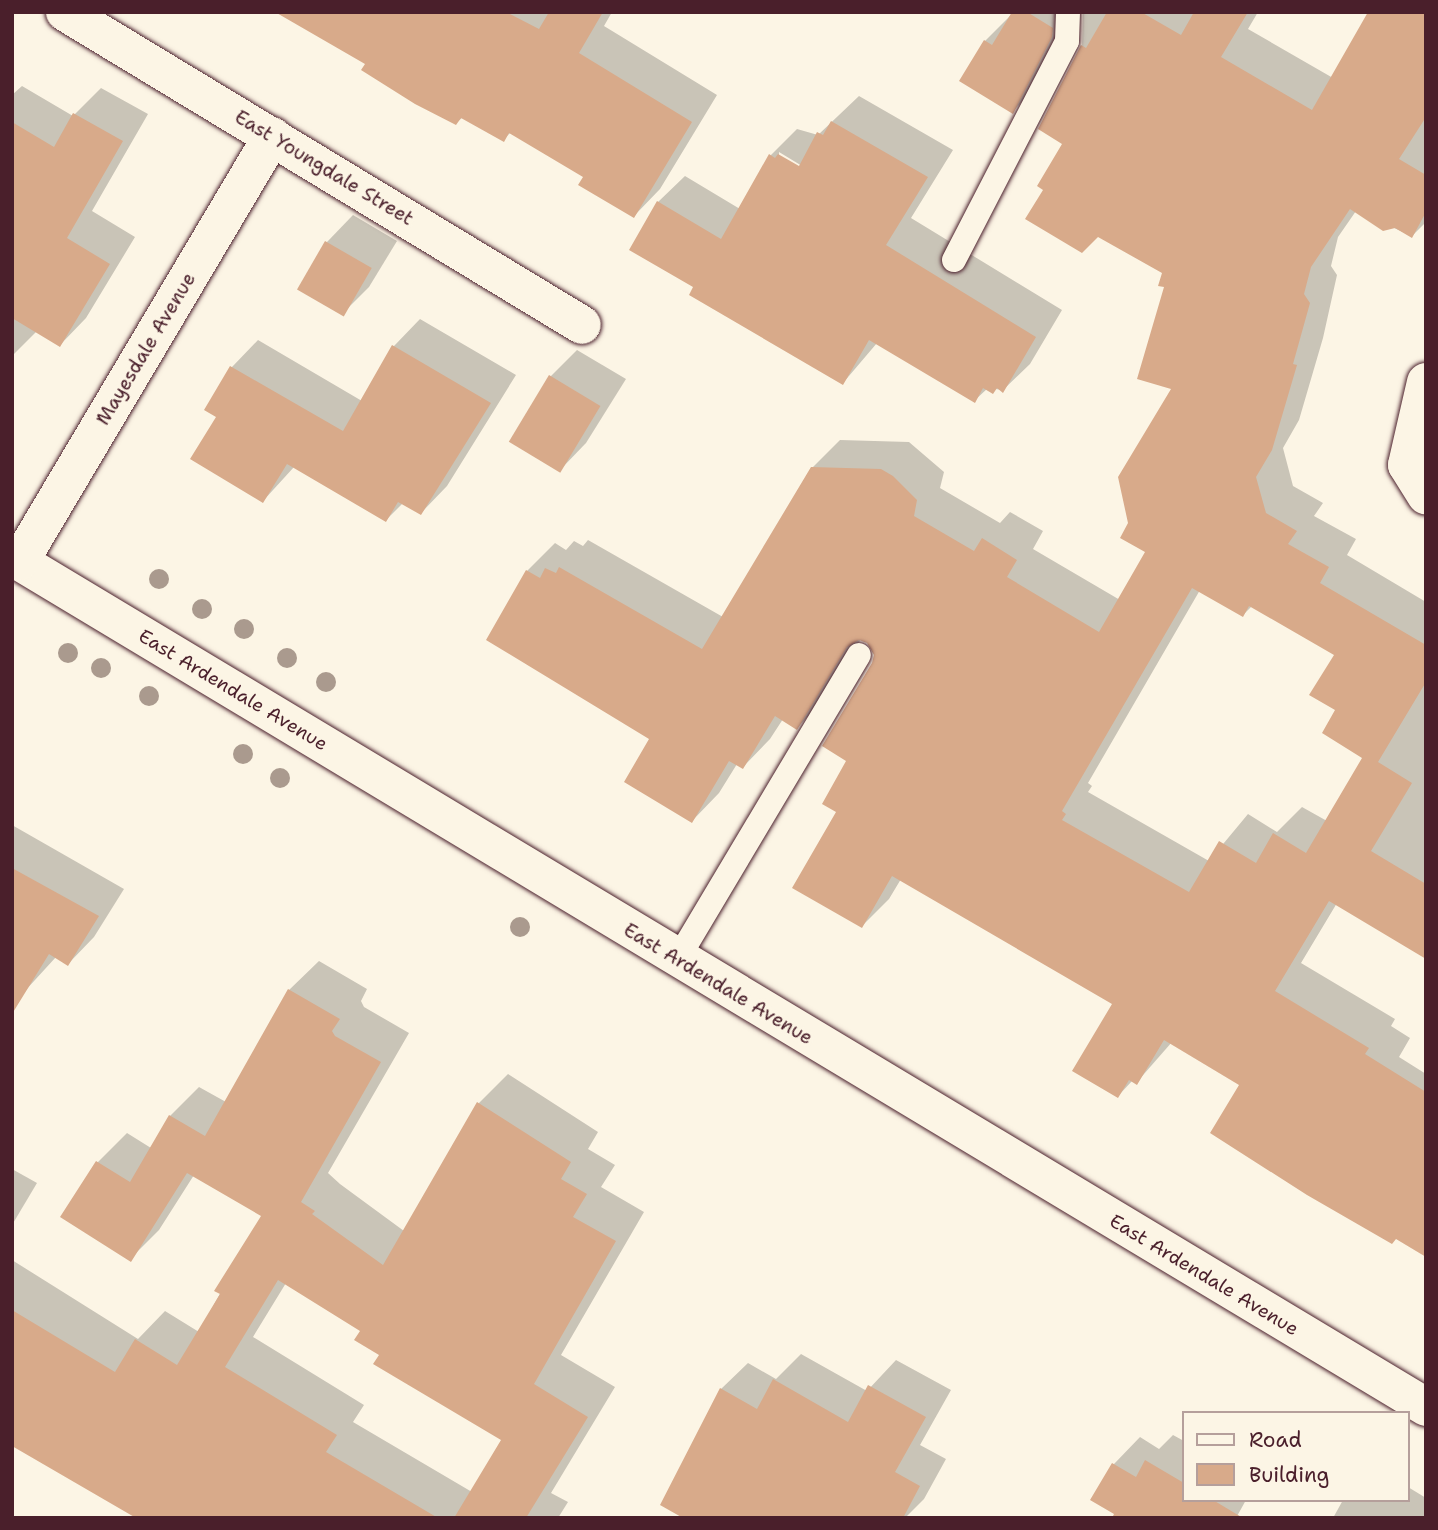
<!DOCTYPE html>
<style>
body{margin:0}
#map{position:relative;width:1438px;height:1530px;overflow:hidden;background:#fcf5e5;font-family:"Shantell Sans",sans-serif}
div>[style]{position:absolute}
.shadow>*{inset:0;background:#0003}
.building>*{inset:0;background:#d8aa8a;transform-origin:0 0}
.roads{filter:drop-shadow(0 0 2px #4a1f2b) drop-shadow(0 0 2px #4a1f2b)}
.service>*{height:24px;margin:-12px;padding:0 12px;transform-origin:12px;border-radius:12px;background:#fcf5e5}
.minor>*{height:38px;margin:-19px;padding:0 19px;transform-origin:19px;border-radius:19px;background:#fcf5e5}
.trees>*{width:20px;height:20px;margin:-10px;border-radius:50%;background:#aa9a8e}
span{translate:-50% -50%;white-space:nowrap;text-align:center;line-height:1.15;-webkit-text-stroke:7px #fcf5e5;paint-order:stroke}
.street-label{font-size:19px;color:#4a1f2b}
.frame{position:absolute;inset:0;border:14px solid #4a1f2b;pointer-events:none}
.legend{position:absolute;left:1182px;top:1411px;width:228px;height:91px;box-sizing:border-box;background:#fcf5e5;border:2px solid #b59f9b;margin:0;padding:9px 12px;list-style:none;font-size:21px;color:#4a1f2b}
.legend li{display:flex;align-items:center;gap:14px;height:35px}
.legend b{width:35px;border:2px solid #b59f9b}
</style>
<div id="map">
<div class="shadow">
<div style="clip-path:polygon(278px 12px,612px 12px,604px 26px,717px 95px,660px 189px,634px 216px,586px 176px,511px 132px,504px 139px,463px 117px,456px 123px,367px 64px)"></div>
<div style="clip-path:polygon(1077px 12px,1040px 84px,1012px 112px,985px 41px,1014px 12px)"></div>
<div style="clip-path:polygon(evenodd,1083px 12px,1258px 12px,1248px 29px,1333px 78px,1426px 12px,1426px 222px,1412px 236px,1356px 211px,1338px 237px,1331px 266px,1337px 275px,1323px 338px,1299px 420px,1283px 448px,1293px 486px,1323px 503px,1314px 516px,1356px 539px,1347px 555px,1426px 602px,1426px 957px,1337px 903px,1301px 963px,1395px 1019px,1391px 1026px,1410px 1038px,1399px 1057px,1426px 1074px,1426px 1255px,1241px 1085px,1172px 1042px,1137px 1082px,1133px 1080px,1118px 1096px,1115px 1004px,901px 879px,889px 899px,862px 926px,839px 811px,874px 663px,874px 648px,867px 640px,861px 639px,824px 700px,797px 728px,783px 719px,770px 739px,743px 767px,737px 764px,719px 793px,692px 821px,652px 739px,527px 571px,555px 543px,566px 550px,574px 541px,583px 546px,588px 540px,723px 617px,812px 468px,840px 440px,909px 442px,944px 472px,940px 488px,1000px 523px,1010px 512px,1043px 531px,1033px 549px,1120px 600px,1148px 552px,1130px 523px,1174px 388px,1164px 272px,1045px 189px,1064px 143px,1082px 48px,1083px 12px,1200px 590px,1243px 615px,1252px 606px,1336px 654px,1338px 710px,1365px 758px,1327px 821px,1302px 807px,1277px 832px,1248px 814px,1209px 861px,1088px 792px,1092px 786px,1088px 783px,1200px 590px)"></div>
<div style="clip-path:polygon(22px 86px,73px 116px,101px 88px,148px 114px,92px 211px,135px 237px,86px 318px,60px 345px,37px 331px,12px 356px,12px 95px)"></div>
<div style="clip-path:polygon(evenodd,859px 96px,953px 150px,911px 218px,1062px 310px,1030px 364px,1003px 390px,988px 388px,974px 401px,877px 343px,843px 383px,696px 287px,658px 202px,685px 176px,740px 209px,771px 155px,797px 129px,818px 135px,859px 96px,779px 152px,807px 169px,806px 172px,779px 156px,779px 152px)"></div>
<div style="clip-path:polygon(353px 215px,397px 241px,369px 287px,343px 313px,327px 242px)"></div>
<div style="clip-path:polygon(420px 319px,516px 375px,447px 486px,421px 513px,403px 503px,386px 520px,294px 467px,263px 501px,218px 416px,206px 410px,232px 367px,258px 340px,362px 401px,394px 346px)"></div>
<div style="clip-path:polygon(577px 350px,626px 379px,586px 443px,560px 470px,551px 376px)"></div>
<div style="clip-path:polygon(12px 825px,124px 889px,94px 937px,68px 964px,56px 957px,24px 992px,12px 987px)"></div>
<div style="clip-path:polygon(evenodd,319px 961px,367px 989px,361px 1001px,364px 1007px,409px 1033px,328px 1173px,340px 1184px,404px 1231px,479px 1103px,508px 1074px,598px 1132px,588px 1149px,615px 1165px,601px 1187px,644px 1212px,561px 1355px,615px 1387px,551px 1493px,568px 1502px,558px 1518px,140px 1518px,12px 1443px,12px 1260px,138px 1339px,165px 1311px,199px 1332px,263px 1215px,194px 1175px,159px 1230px,130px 1259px,63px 1217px,98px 1162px,127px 1133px,151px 1148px,170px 1116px,199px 1087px,226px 1102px,289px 990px,319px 961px,286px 1283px,362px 1330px,381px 1355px,504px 1440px,472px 1492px,353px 1422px,364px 1405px,253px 1337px,286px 1283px)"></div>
<div style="clip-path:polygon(12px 1169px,37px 1183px,12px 1225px)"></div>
<div style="clip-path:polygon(801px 1354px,867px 1391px,896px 1360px,951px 1390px,920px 1445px,946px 1459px,924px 1499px,905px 1518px,757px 1518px,721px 1389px,748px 1363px,776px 1379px)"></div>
<div style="clip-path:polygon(1173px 1435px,1184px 1441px,1184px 1500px,1246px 1500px,1236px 1518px,1116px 1513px,1114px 1464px,1140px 1437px,1159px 1449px)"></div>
<div style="clip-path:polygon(1408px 1487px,1426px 1498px,1426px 1518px,1333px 1518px,1343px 1500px,1408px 1500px)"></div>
</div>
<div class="building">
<div style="clip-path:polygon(275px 12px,506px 12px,539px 29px,549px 12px,603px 12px,579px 53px,692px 122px,634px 218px,578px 185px,583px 177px,509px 133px,504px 142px,461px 118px,456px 125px,415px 104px,361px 70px,365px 64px)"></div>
<div style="clip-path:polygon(1012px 12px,1027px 12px,1053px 28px,1052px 37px,1013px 114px,959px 81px,984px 40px,992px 45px)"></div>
<div style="clip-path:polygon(evenodd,1107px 12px,1141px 12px,1181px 35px,1194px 12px,1248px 12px,1221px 57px,1312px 110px,1368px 12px,1426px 12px,1426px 117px,1399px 159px,1426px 175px,1426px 212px,1412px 238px,1395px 228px,1383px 231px,1350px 209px,1311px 267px,1304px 294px,1310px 303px,1293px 364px,1297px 365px,1272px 450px,1256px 477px,1266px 513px,1297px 531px,1288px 544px,1329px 567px,1320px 583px,1426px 645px,1426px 682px,1378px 762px,1412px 783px,1371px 851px,1426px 884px,1426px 959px,1329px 901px,1275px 991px,1369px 1048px,1365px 1054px,1426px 1092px,1426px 1257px,1396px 1239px,1392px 1244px,1307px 1195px,1210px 1133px,1239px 1085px,1164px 1040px,1137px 1085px,1129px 1080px,1118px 1098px,1072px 1071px,1112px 1004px,892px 876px,862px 928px,792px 888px,836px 812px,822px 804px,846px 761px,822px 746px,872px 663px,874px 655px,867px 643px,859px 640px,847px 647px,797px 730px,775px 716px,743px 769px,729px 761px,692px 823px,624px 782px,649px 739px,486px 640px,526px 570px,540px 578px,545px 568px,556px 573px,559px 567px,702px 649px,811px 467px,881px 469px,893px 476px,917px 500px,914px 516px,974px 551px,982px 538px,1017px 560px,1007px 577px,1099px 632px,1145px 552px,1120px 538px,1128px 523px,1118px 477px,1171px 389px,1137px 379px,1164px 287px,1158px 286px,1162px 273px,1098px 237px,1082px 253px,1025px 219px,1043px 190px,1037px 186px,1062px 144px,1038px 129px,1081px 45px,1086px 48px,1107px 12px,1192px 588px,1243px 617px,1249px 606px,1334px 655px,1309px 695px,1335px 710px,1322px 733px,1362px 758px,1306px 853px,1273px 833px,1256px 863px,1219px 841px,1189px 892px,1062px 820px,1066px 814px,1062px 811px,1192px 588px)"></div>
<div style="clip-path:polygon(73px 113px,123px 141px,67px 238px,110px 264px,60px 347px,12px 318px,12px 122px,54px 147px)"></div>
<div style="clip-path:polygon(831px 121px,928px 177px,886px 245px,1036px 337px,1003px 393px,997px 388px,993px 394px,983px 388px,975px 403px,869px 340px,843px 385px,689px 295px,693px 287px,629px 250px,657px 201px,721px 239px,769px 154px,775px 158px,778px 154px,799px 166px,817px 132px,823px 135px)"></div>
<div style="left:325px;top:241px;width:54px;height:56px;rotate:30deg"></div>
<div style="clip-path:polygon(392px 345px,491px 403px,421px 515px,398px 502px,386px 522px,287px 464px,263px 503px,190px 459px,216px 417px,204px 410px,230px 366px,343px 431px)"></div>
<div style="left:549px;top:375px;width:60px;height:78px;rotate:31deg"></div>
<div style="clip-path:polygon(12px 868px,99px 916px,68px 966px,49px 954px,12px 1014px)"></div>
<div style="clip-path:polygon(288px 989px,340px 1019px,332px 1031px,335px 1036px,381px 1062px,301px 1202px,315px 1211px,312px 1214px,383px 1265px,477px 1102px,571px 1162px,561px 1179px,587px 1194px,573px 1217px,616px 1241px,534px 1384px,588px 1417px,526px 1518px,454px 1518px,501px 1440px,373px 1364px,379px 1355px,354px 1340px,360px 1331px,278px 1280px,225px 1367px,337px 1435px,326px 1452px,438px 1518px,136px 1518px,12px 1446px,12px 1310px,115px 1372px,135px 1339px,177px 1365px,220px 1294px,214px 1291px,261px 1216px,187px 1173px,131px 1262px,60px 1217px,96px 1161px,130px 1182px,169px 1115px,205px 1136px)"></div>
<div style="clip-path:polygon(773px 1379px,848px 1422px,868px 1385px,926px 1417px,895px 1472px,920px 1486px,903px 1518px,683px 1518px,660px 1505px,720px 1388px,757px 1409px)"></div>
<div style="clip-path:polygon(1145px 1460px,1184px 1483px,1184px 1500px,1213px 1500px,1243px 1518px,1112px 1518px,1114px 1514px,1090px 1500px,1112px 1463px,1136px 1477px)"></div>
</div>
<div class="roads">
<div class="service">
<div style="left:954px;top:260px;width:246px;rotate:-62.7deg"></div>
<div style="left:1067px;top:41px;width:29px;rotate:-88deg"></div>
<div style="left:677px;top:960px;width:355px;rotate:-59.2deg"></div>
</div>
<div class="minor">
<div style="left:65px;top:12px;width:604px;rotate:31.19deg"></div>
<div style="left:1426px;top:382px;width:85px;rotate:102.9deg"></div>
<div style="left:1407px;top:465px;width:36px;rotate:58deg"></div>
<div style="left:12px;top:557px;width:1650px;rotate:31.01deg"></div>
<div style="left:20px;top:561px;width:494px;rotate:-59.3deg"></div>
</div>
</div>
<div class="trees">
<div style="left:159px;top:579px"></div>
<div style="left:202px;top:609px"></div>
<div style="left:244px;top:629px"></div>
<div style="left:68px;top:653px"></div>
<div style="left:287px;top:658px"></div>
<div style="left:101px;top:668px"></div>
<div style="left:326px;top:682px"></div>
<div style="left:149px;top:696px"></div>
<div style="left:243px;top:754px"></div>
<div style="left:280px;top:778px"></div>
<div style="left:520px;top:927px"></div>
</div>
<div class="street-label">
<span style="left:324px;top:168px;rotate:31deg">East Youngdale Street</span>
<span style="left:146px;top:349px;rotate:-59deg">Mayesdale Avenue</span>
<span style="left:233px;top:690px;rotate:31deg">East Ardendale Avenue</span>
<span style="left:718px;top:984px;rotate:31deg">East Ardendale Avenue</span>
<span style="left:1204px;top:1275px;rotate:31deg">East Ardendale Avenue</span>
</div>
<div class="frame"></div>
<ul class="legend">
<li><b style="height:9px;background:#fcf5e5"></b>Road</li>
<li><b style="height:19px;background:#d8aa8a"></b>Building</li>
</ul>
</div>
